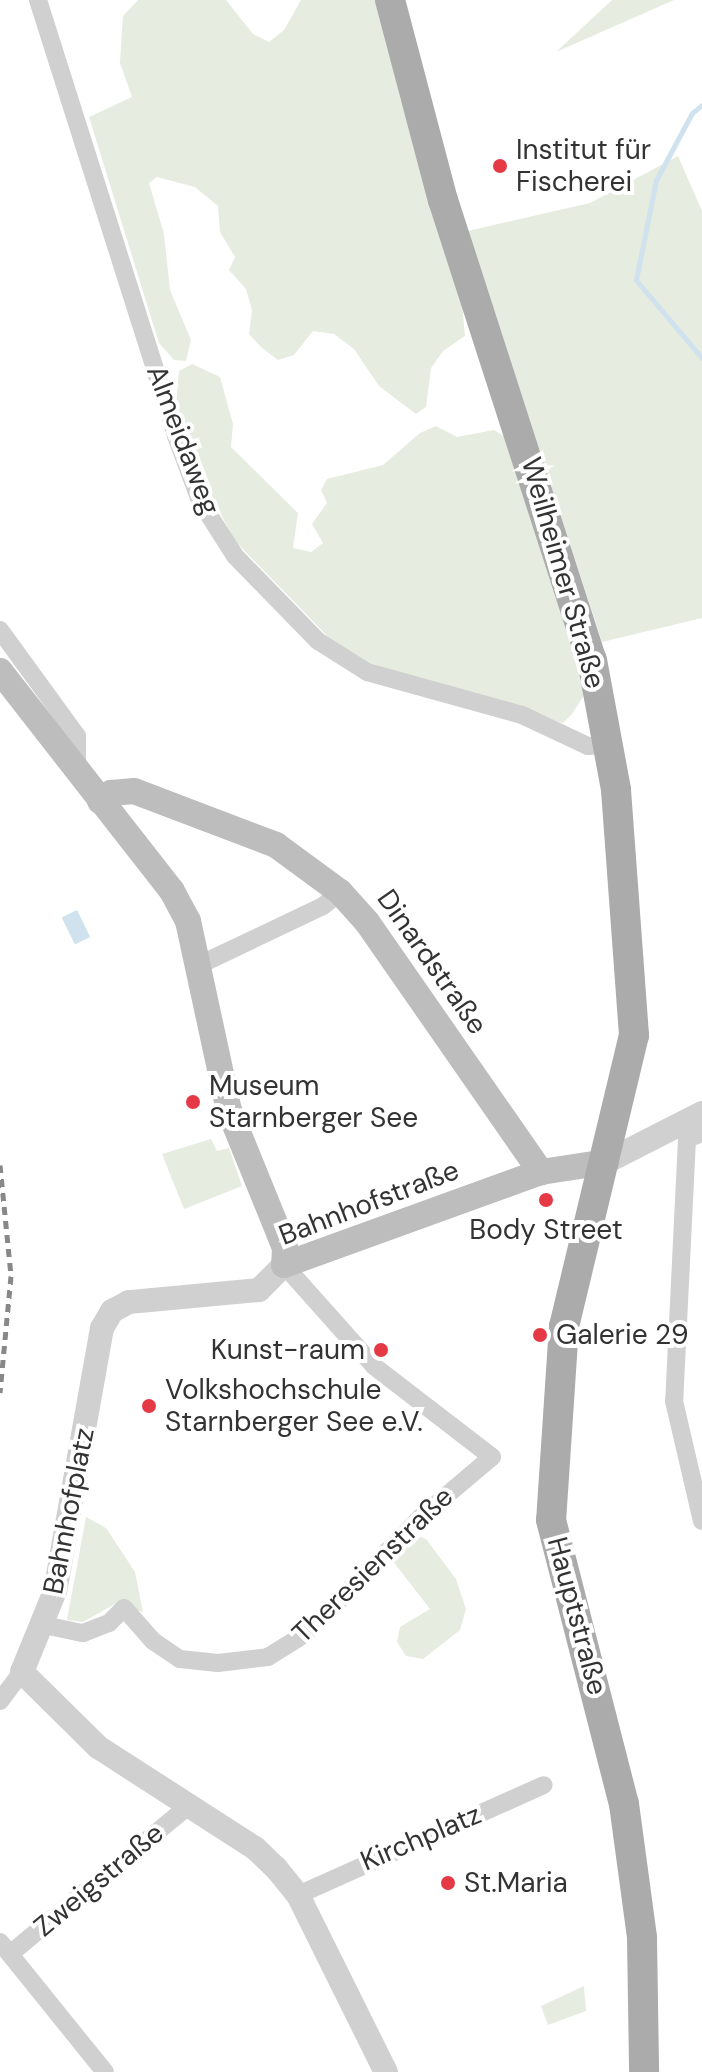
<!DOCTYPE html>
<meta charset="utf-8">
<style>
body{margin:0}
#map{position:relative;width:702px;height:2072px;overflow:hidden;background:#fff;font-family:"DM Sans",sans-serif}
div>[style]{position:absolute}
.green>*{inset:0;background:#e6ecdf}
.water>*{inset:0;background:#cfe2ee;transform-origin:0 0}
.stream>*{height:5px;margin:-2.5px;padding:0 2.5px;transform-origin:2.5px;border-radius:2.5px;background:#cfe2ee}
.minor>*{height:18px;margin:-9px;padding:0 9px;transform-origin:9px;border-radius:9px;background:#d0d0d0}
.tertiary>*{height:24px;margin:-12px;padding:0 12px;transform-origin:12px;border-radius:12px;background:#d0d0d0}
.secondary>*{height:26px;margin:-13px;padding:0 13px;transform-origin:13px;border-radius:13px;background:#bdbdbd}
.primary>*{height:30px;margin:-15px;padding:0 15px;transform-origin:15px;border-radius:15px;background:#ababab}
.rail>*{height:5px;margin-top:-2.5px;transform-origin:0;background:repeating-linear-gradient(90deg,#888 0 8px,transparent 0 14px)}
.dots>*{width:22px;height:22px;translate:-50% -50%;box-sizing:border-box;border:4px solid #fff;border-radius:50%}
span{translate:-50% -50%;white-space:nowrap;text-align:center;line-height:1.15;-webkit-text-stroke:8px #fff;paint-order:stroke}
.poi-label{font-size:28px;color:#333}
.left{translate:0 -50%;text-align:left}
.right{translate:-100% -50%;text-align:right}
.street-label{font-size:28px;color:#333}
</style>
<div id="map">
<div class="green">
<div style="clip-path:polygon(138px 0,226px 0,253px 34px,269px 42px,284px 30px,301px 0,380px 0,400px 97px,462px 303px,465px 336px,443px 351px,431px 368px,426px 407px,416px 414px,379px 386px,354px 349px,334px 334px,313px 331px,294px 355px,278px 360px,262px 348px,249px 334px,252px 310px,246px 289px,229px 270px,235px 257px,220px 232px,218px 206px,195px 187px,157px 177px,149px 183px,164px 234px,170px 290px,191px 340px,186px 361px,174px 360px,159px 343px,89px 117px,132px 97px,120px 63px,123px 16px)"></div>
<div style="clip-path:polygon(612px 0,674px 0,556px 52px)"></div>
<div style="clip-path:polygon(678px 156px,702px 211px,702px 618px,602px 642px,468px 231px,590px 203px)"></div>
<div style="clip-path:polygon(192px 364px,220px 377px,233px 424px,231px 447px,298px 513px,293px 548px,311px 552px,323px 543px,312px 524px,327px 503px,321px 490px,327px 479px,383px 465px,420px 433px,436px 426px,457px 437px,494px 430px,517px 444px,586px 692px,572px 714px,563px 723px,434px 688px,357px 658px,333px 642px,235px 541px,203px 480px,176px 403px,179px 371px)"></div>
<div style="clip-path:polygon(211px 1139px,217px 1151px,229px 1148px,242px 1186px,184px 1209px,162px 1154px)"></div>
<div style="clip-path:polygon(86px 1517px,106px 1528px,135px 1572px,143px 1612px,115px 1604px,83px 1622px,67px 1620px)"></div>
<div style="clip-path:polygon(418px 1536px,426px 1539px,456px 1579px,466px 1609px,460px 1630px,423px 1659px,406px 1656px,397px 1642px,400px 1627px,430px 1609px,392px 1560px,404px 1540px)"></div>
<div style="clip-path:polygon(584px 1986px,586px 2011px,548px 2025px,541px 2006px)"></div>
</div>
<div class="water">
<div style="left:77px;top:910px;width:30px;height:17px;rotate:64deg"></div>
</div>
<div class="stream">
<div style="left:702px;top:105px;width:13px;rotate:141deg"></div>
<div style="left:692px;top:113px;width:76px;rotate:118.2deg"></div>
<div style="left:656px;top:180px;width:102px;rotate:101.3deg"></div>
<div style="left:636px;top:280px;width:102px;rotate:49.8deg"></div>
</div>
<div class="minor">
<div style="left:38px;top:0;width:457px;rotate:72.4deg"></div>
<div style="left:176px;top:436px;width:69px;rotate:69.7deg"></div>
<div style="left:200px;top:501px;width:65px;rotate:57.5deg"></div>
<div style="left:235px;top:556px;width:119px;rotate:45.7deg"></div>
<div style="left:318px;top:641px;width:58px;rotate:32.3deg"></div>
<div style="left:367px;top:672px;width:161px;rotate:15.5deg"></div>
<div style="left:522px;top:715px;width:73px;rotate:25.2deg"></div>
<div style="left:588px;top:746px;width:21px;rotate:-3deg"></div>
<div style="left:0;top:630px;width:131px;rotate:54deg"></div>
<div style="left:77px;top:736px;width:36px;rotate:90deg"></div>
<div style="left:199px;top:965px;width:137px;rotate:-25.4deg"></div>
<div style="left:323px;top:906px;width:22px;rotate:-39deg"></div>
<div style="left:702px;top:1133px;width:16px;rotate:158deg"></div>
<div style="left:687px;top:1139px;width:262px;rotate:92.8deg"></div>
<div style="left:674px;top:1401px;width:123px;rotate:76.9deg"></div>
<div style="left:44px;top:1625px;width:40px;rotate:12deg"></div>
<div style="left:83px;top:1633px;width:28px;rotate:-21deg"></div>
<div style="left:109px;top:1623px;width:21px;rotate:-45deg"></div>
<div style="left:124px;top:1608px;width:44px;rotate:48.7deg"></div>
<div style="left:153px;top:1641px;width:32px;rotate:34deg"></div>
<div style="left:180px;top:1659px;width:38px;rotate:6deg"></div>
<div style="left:218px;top:1663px;width:50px;rotate:-6.8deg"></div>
<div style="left:268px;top:1657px;width:47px;rotate:-32deg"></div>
<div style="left:308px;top:1632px;width:161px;rotate:-45.5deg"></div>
<div style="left:421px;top:1517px;width:93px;rotate:-40.2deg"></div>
<div style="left:492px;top:1457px;width:149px;rotate:-142.4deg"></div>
<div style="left:374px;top:1366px;width:135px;rotate:-131.7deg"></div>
<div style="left:0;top:1701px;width:36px;rotate:-53deg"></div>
<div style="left:298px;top:1895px;width:269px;rotate:-24.1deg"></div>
<div style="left:0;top:1942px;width:167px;rotate:51.1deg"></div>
<div style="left:10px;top:1954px;width:230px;rotate:-39.7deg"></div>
</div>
<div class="tertiary">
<div style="left:606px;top:1162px;width:108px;rotate:-27deg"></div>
<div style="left:284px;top:1265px;width:35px;rotate:135deg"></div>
<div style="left:259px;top:1290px;width:131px;rotate:174.7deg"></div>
<div style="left:129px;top:1302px;width:19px;rotate:152deg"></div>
<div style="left:112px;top:1311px;width:20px;rotate:120deg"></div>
<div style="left:102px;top:1328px;width:267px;rotate:100.1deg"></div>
<div style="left:55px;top:1591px;width:87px;rotate:112.2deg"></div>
<div style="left:22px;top:1672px;width:107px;rotate:44.6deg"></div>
<div style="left:98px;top:1747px;width:187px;rotate:32.8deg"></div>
<div style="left:255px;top:1848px;width:29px;rotate:44deg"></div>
<div style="left:276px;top:1868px;width:35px;rotate:51deg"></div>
<div style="left:298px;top:1895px;width:198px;rotate:63.6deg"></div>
</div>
<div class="secondary">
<div style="left:0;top:671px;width:279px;rotate:52deg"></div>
<div style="left:172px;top:891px;width:34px;rotate:62deg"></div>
<div style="left:188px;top:921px;width:193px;rotate:77.8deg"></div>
<div style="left:229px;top:1110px;width:149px;rotate:67.9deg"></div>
<div style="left:285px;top:1248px;width:17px;rotate:93deg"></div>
<div style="left:284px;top:1265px;width:273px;rotate:-19.9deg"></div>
<div style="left:541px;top:1172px;width:66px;rotate:-8.7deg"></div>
<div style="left:100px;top:801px;width:14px;rotate:-36deg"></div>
<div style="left:111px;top:793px;width:23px;rotate:-5deg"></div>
<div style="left:134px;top:791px;width:152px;rotate:20.8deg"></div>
<div style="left:276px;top:845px;width:79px;rotate:36.3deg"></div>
<div style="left:340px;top:892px;width:40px;rotate:48deg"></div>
<div style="left:367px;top:922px;width:305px;rotate:55.2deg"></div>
</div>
<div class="primary">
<div style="left:390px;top:0;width:207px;rotate:75.2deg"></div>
<div style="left:443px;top:200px;width:484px;rotate:72.1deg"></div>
<div style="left:592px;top:660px;width:132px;rotate:79.5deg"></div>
<div style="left:616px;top:790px;width:246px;rotate:85.8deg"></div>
<div style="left:634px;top:1035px;width:299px;rotate:103.5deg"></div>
<div style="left:564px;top:1326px;width:194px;rotate:93.8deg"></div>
<div style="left:551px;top:1520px;width:293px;rotate:75.6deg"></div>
<div style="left:624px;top:1804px;width:135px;rotate:82.3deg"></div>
<div style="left:642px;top:1938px;width:134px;rotate:89.1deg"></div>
</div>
<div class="rail">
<div style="left:0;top:1165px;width:112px;rotate:84.3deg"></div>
<div style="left:11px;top:1276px;width:117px;rotate:95.4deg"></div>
</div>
<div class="dots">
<div style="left:500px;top:166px;background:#e63946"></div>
<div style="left:193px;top:1102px;background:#e63946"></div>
<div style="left:546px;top:1200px;background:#e63946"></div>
<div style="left:540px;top:1335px;background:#e63946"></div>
<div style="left:381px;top:1350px;background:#e63946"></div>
<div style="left:149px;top:1406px;background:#e63946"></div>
<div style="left:448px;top:1883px;background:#e63946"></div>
</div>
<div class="poi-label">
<span class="left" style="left:516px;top:166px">Institut für<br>Fischerei</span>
<span class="left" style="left:209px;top:1102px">Museum<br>Starnberger See</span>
<span style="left:546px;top:1230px">Body Street</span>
<span class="left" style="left:556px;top:1335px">Galerie 29</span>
<span class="right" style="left:365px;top:1350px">Kunst-raum</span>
<span class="left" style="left:165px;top:1406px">Volkshochschule<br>Starnberger See e.V.</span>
<span class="left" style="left:464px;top:1883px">St.Maria</span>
</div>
<div class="street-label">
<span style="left:183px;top:440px;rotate:69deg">Almeidaweg</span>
<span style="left:563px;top:573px;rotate:74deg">Weilheimer Straße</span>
<span style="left:432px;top:962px;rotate:55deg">Dinardstraße</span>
<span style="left:369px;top:1203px;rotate:-21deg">Bahnhofstraße</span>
<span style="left:69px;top:1511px;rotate:-79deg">Bahnhofplatz</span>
<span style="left:373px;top:1565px;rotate:-44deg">Theresienstraße</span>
<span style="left:577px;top:1616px;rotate:75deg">Hauptstraße</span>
<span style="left:421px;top:1838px;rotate:-23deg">Kirchplatz</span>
<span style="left:99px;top:1880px;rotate:-40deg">Zweigstraße</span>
</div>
</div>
